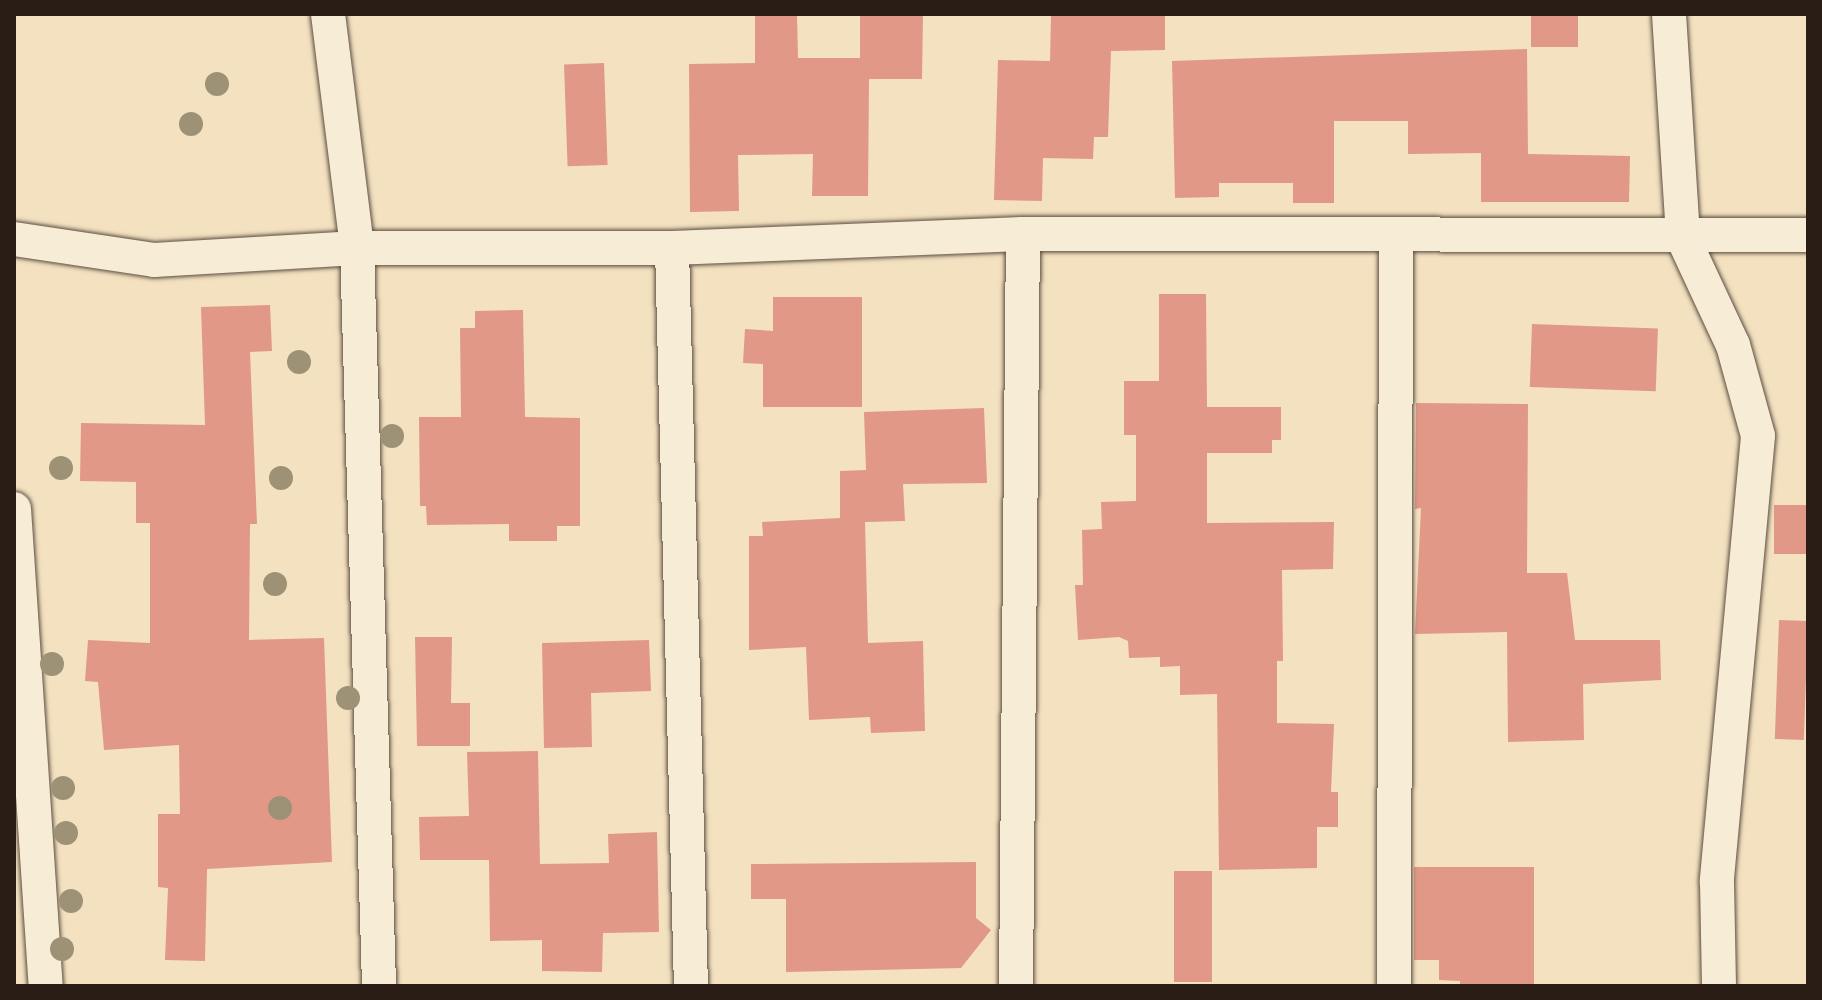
<!DOCTYPE html>
<style>
body{margin:0}
#map{position:relative;width:1822px;height:1000px;overflow:hidden;background:#f3e1c0;font-family:"Libre Bodoni",serif}
div>[style]{position:absolute}
.building>*{inset:0;background:#e19887;transform-origin:0 0}
.roads{filter:drop-shadow(0 0 2px #5c4e40) drop-shadow(0 0 2px #5c4e40)}
.minor>*{height:34px;margin:-17px;padding:0 17px;transform-origin:17px;border-radius:17px;background:#f7ecd6}
.trees>*{width:24px;height:24px;margin:-12px;border-radius:50%;background:#9d9176}
span{translate:-50% -50%;white-space:nowrap;text-align:center;line-height:1.15;-webkit-text-stroke:6px #f7ecd6;paint-order:stroke}
.frame{position:absolute;inset:0;border:16px solid #2a1d15;pointer-events:none}
</style>
<div id="map">
<div class="building">
<div style="clip-path:polygon(755px 14px,797px 14px,798px 58px,860px 58px,860px 15px,923px 14px,922px 79px,869px 79px,868px 196px,812px 196px,813px 154px,738px 155px,739px 211px,690px 212px,689px 64px,755px 63px)"></div>
<div style="clip-path:polygon(1051px 14px,1165px 14px,1165px 50px,1111px 51px,1108px 137px,1094px 137px,1093px 159px,1043px 158px,1042px 201px,994px 200px,998px 60px,1050px 61px)"></div>
<div style="left:1531px;top:14px;width:47px;height:33px"></div>
<div style="clip-path:polygon(1527px 49px,1528px 154px,1630px 156px,1629px 202px,1481px 202px,1481px 153px,1408px 154px,1408px 121px,1334px 121px,1334px 203px,1293px 203px,1293px 183px,1219px 183px,1219px 197px,1175px 198px,1172px 61px)"></div>
<div style="left:604px;top:63px;width:102px;height:40px;rotate:88deg"></div>
<div style="clip-path:polygon(1159px 294px,1206px 294px,1207px 407px,1281px 407px,1281px 440px,1272px 440px,1272px 453px,1207px 453px,1207px 523px,1334px 522px,1333px 569px,1282px 570px,1283px 661px,1277px 661px,1277px 723px,1334px 724px,1331px 792px,1338px 792px,1338px 827px,1317px 827px,1317px 868px,1219px 870px,1217px 694px,1180px 695px,1180px 666px,1160px 667px,1160px 657px,1129px 658px,1128px 641px,1119px 637px,1078px 640px,1075px 585px,1083px 585px,1082px 530px,1102px 529px,1101px 502px,1136px 501px,1136px 435px,1124px 435px,1124px 381px,1159px 381px)"></div>
<div style="clip-path:polygon(773px 297px,862px 297px,862px 407px,763px 407px,763px 364px,743px 363px,745px 329px,773px 331px)"></div>
<div style="clip-path:polygon(270px 305px,272px 351px,250px 352px,257px 524px,250px 524px,249px 640px,324px 638px,332px 862px,207px 869px,205px 961px,165px 960px,168px 888px,158px 887px,158px 814px,180px 814px,179px 745px,104px 750px,98px 682px,85px 681px,88px 640px,150px 643px,150px 523px,136px 523px,136px 482px,80px 481px,81px 423px,205px 425px,201px 307px)"></div>
<div style="clip-path:polygon(523px 310px,525px 417px,580px 418px,580px 526px,557px 526px,557px 541px,509px 541px,509px 524px,427px 525px,426px 506px,420px 506px,419px 417px,461px 417px,460px 328px,475px 328px,475px 311px)"></div>
<div style="left:1532px;top:324px;width:126px;height:63px;rotate:2deg"></div>
<div style="clip-path:polygon(1416px 403px,1528px 404px,1527px 573px,1567px 573px,1575px 640px,1660px 640px,1661px 680px,1583px 684px,1584px 740px,1508px 742px,1507px 632px,1415px 634px,1421px 508px,1415px 509px)"></div>
<div style="clip-path:polygon(984px 408px,987px 483px,903px 484px,905px 521px,865px 522px,868px 643px,923px 641px,925px 731px,871px 733px,870px 717px,809px 720px,806px 647px,749px 650px,749px 536px,763px 536px,762px 522px,840px 518px,840px 471px,866px 470px,864px 412px)"></div>
<div style="left:1774px;top:505px;width:34px;height:49px"></div>
<div style="left:1779px;top:620px;width:29px;height:119px;rotate:2deg"></div>
<div style="clip-path:polygon(415px 637px,452px 637px,451px 703px,470px 703px,470px 746px,417px 746px)"></div>
<div style="clip-path:polygon(649px 640px,651px 691px,591px 693px,592px 747px,544px 748px,542px 643px)"></div>
<div style="clip-path:polygon(538px 751px,540px 864px,609px 863px,608px 834px,657px 832px,659px 932px,603px 933px,602px 972px,542px 971px,542px 940px,490px 941px,489px 860px,420px 860px,419px 817px,469px 816px,467px 752px)"></div>
<div style="clip-path:polygon(976px 862px,976px 918px,991px 930px,961px 968px,786px 972px,786px 899px,751px 899px,751px 864px)"></div>
<div style="clip-path:polygon(1414px 867px,1534px 867px,1534px 986px,1460px 986px,1460px 981px,1439px 980px,1439px 960px,1414px 960px)"></div>
<div style="left:1174px;top:871px;width:38px;height:111px"></div>
</div>
<div class="roads">
<div class="minor">
<div style="left:328px;top:14px;width:236px;rotate:82.9deg"></div>
<div style="left:357px;top:248px;width:738px;rotate:88.29deg"></div>
<div style="left:1669px;top:14px;width:224px;rotate:86.4deg"></div>
<div style="left:1683px;top:238px;width:118px;rotate:65deg"></div>
<div style="left:1733px;top:345px;width:94px;rotate:74.6deg"></div>
<div style="left:1758px;top:436px;width:448px;rotate:95.3deg"></div>
<div style="left:1717px;top:882px;width:104px;rotate:88.9deg"></div>
<div style="left:14px;top:239px;width:142px;rotate:8.5deg"></div>
<div style="left:154px;top:260px;width:203px;rotate:-3.4deg"></div>
<div style="left:357px;top:248px;width:315px"></div>
<div style="left:672px;top:248px;width:351px;rotate:-2.3deg"></div>
<div style="left:1023px;top:234px;width:785px;rotate:0.07deg"></div>
<div style="left:672px;top:248px;width:738px;rotate:88.53deg"></div>
<div style="left:14px;top:509px;width:478px;rotate:86.2deg"></div>
<div style="left:1016px;top:986px;width:752px;rotate:-89.47deg"></div>
<div style="left:1394px;top:986px;width:749px;rotate:-89.85deg"></div>
</div>
</div>
<div class="trees">
<div style="left:217px;top:84px"></div>
<div style="left:191px;top:124px"></div>
<div style="left:299px;top:362px"></div>
<div style="left:392px;top:436px"></div>
<div style="left:61px;top:468px"></div>
<div style="left:281px;top:478px"></div>
<div style="left:275px;top:584px"></div>
<div style="left:52px;top:664px"></div>
<div style="left:348px;top:698px"></div>
<div style="left:63px;top:788px"></div>
<div style="left:280px;top:808px"></div>
<div style="left:66px;top:833px"></div>
<div style="left:71px;top:901px"></div>
<div style="left:62px;top:949px"></div>
</div>
<div class="frame"></div>
</div>
